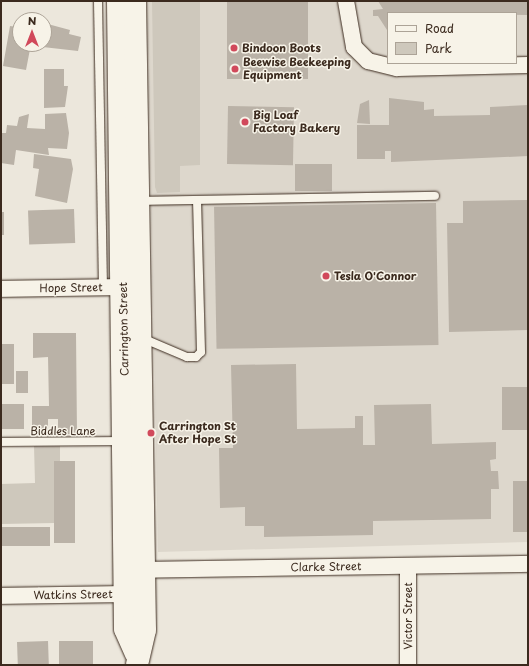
<!DOCTYPE html>
<style>
body{margin:0}
#map{position:relative;width:529px;height:666px;overflow:hidden;background:#ece7dc;font-family:"Playpen Sans",sans-serif}
div>[style]{position:absolute}
.built>*{inset:0;background:#ddd7cc}
.green>*{inset:0;background:#cec8bc}
.building>*{inset:0;background:#bab2a7;transform-origin:0 0}
.roads{filter:drop-shadow(0 0 1px #3b2a1e) drop-shadow(0 0 1px #3b2a1e)}
.service>*{height:8px;margin:-4px;padding:0 4px;transform-origin:4px;border-radius:4px;background:#f7f3e8}
.minor>*{height:16px;margin:-8px;padding:0 8px;transform-origin:8px;border-radius:8px;background:#f7f3e8}
.secondary>*{height:22px;margin:-11px;padding:0 11px;transform-origin:11px;border-radius:11px;background:#f7f3e8}
.dots>*{width:11px;height:11px;translate:-50% -50%;box-sizing:border-box;border:2px solid #f7f3e8;border-radius:50%}
span{translate:-50% -50%;white-space:nowrap;text-align:center;line-height:1.15;-webkit-text-stroke:3px #f7f3e8;paint-order:stroke}
.poi-label{font-size:11px;color:#3b2a1e;font-weight:700}
.left{translate:0 -50%;text-align:left}
.street-label{font-size:11px;color:#3b2a1e}
.frame{position:absolute;inset:0;border:2px solid #3b2a1e;pointer-events:none}
.legend{position:absolute;left:387px;top:12px;width:130px;height:52px;box-sizing:border-box;background:#f7f3e8;border:1px solid #aca397;margin:0;padding:5px 7px;list-style:none;font-size:12px;color:#3b2a1e}
.legend li{display:flex;align-items:center;gap:8px;height:20px}
.legend b{width:20px;border:1px solid #aca397}
.north{position:absolute;left:12px;top:12px;width:40px;height:40px;box-sizing:border-box;background:#f7f3e8;border:1px solid #aca397;border-radius:50%;rotate:0deg;font-size:11px;font-weight:700;line-height:16px;text-align:center;color:#3b2a1e}
.north::after{content:'';display:block;margin:auto;width:14px;height:18px;background:#d1495b;clip-path:polygon(50% 0,100% 100%,50% 72%,0 100%)}
</style>
<div id="map">
<div class="built">
<div style="clip-path:polygon(evenodd,147px 1px,528px 1px,528px 542px,158px 552px,147px 1px,388px 13px,516px 13px,516px 63px,388px 63px,388px 13px)"></div>
</div>
<div class="green">
<div style="clip-path:polygon(152px 1px,200px 1px,200px 165px,180px 166px,180px 192px,157px 193px,155px 187px)"></div>
<div style="clip-path:polygon(34px 446px,60px 446px,60px 461px,54px 462px,55px 523px,1px 524px,1px 484px,35px 483px)"></div>
</div>
<div class="building">
<div style="left:227px;top:1px;width:81px;height:78px"></div>
<div style="clip-path:polygon(378px 1px,528px 1px,528px 15px,388px 13px,387px 30px,378px 16px,373px 16px,373px 10px,383px 9px)"></div>
<div style="clip-path:polygon(18px 23px,20px 44px,31px 44px,26px 70px,3px 66px,10px 26px,17px 27px)"></div>
<div style="clip-path:polygon(44px 23px,70px 30px,69px 34px,81px 37px,78px 51px,34px 46px,44px 44px)"></div>
<div style="clip-path:polygon(44px 69px,64px 69px,64px 86px,68px 86px,65px 107px,44px 108px)"></div>
<div style="clip-path:polygon(389px 98px,424px 102px,424px 110px,434px 109px,434px 116px,490px 115px,490px 107px,528px 105px,528px 156px,391px 162px,391px 151px,385px 151px,385px 159px,357px 159px,357px 125px,389px 125px)"></div>
<div style="clip-path:polygon(369px 100px,370px 124px,357px 123px,360px 104px)"></div>
<div style="left:228px;top:106px;width:66px;height:58px;rotate:1deg"></div>
<div style="clip-path:polygon(66px 113px,69px 133px,67px 149px,48px 148px,49px 155px,16px 150px,14px 165px,1px 163px,1px 133px,6px 133px,7px 125px,17px 126px,19px 117px,29px 114px,27px 128px,45px 129px,45px 114px)"></div>
<div style="clip-path:polygon(34px 154px,71px 159px,73px 169px,67px 203px,35px 196px,39px 169px,33px 168px)"></div>
<div style="left:332px;top:164px;width:27px;height:37px;rotate:90deg"></div>
<div style="clip-path:polygon(528px 200px,528px 330px,449px 332px,447px 223px,463px 223px,463px 201px)"></div>
<div style="left:436px;top:203px;width:142px;height:222px;rotate:89deg"></div>
<div style="left:74px;top:209px;width:34px;height:46px;rotate:88deg"></div>
<div style="left:1px;top:212px;width:3px;height:23px"></div>
<div style="clip-path:polygon(33px 333px,76px 333px,77px 434px,58px 434px,58px 419px,48px 419px,48px 432px,32px 432px,32px 406px,49px 406px,48px 357px,33px 358px)"></div>
<div style="left:1px;top:344px;width:13px;height:40px"></div>
<div style="clip-path:polygon(296px 364px,297px 429px,355px 428px,355px 416px,363px 416px,363px 445px,375px 445px,374px 405px,431px 404px,432px 444px,496px 442px,496px 459px,490px 460px,491px 471px,498px 471px,499px 489px,491px 489px,491px 519px,373px 521px,373px 535px,264px 537px,264px 526px,245px 526px,245px 507px,220px 508px,219px 448px,233px 448px,231px 365px)"></div>
<div style="left:16px;top:371px;width:12px;height:22px"></div>
<div style="left:502px;top:387px;width:26px;height:43px"></div>
<div style="left:1px;top:404px;width:23px;height:25px"></div>
<div style="left:54px;top:461px;width:21px;height:82px"></div>
<div style="left:528px;top:481px;width:51px;height:15px;rotate:90deg"></div>
<div style="left:1px;top:527px;width:49px;height:19px"></div>
<div style="left:48px;top:641px;width:24px;height:31px;rotate:88deg"></div>
<div style="left:59px;top:641px;width:34px;height:24px"></div>
</div>
<div class="roads">
<div class="service">
<div style="left:98px;top:1px;width:286px;rotate:89deg"></div>
<div style="left:139px;top:201px;width:296px;rotate:-1deg"></div>
<div style="left:142px;top:338px;width:49px;rotate:22.9deg"></div>
<div style="left:187px;top:357px;width:9px"></div>
<div style="left:196px;top:357px;width:7px;rotate:-45deg"></div>
<div style="left:201px;top:352px;width:151px;rotate:-91.5deg"></div>
<div style="left:1px;top:442px;width:120px;rotate:-0.5deg"></div>
</div>
<div class="minor">
<div style="left:346px;top:1px;width:47px;rotate:80.1deg"></div>
<div style="left:354px;top:47px;width:20px;rotate:45deg"></div>
<div style="left:368px;top:61px;width:30px;rotate:14deg"></div>
<div style="left:397px;top:68px;width:131px;rotate:-1.3deg"></div>
<div style="left:1px;top:289px;width:130px;rotate:-0.9deg"></div>
<div style="left:408px;top:566px;width:99px;rotate:90deg"></div>
<div style="left:134px;top:570px;width:394px;rotate:-0.9deg"></div>
<div style="left:1px;top:596px;width:134px;rotate:-0.9deg"></div>
</div>
<div class="secondary">
<div style="left:118px;top:1px;width:628px;rotate:89.36deg"></div>
<div style="left:125px;top:629px;width:27px;rotate:66deg"></div>
<div style="left:135px;top:1px;width:629px;rotate:89.09deg"></div>
<div style="left:145px;top:630px;width:36px;rotate:103deg"></div>
</div>
</div>
<div class="dots">
<div style="left:234px;top:48px;background:#d1495b"></div>
<div style="left:235px;top:69px;background:#d1495b"></div>
<div style="left:245px;top:122px;background:#d1495b"></div>
<div style="left:326px;top:276px;background:#d1495b"></div>
<div style="left:151px;top:433px;background:#d1495b"></div>
</div>
<div class="poi-label">
<span class="left" style="left:242px;top:48px">Bindoon Boots</span>
<span class="left" style="left:243px;top:69px">Beewise Beekeeping<br>Equipment</span>
<span class="left" style="left:253px;top:122px">Big Loaf<br>Factory Bakery</span>
<span class="left" style="left:334px;top:276px">Tesla O'Connor</span>
<span class="left" style="left:159px;top:433px">Carrington St<br>After Hope St</span>
</div>
<div class="street-label">
<span style="left:71px;top:288px;rotate:-1deg">Hope Street</span>
<span style="left:124px;top:329px;rotate:-91deg">Carrington Street</span>
<span style="left:63px;top:431px">Biddles Lane</span>
<span style="left:326px;top:567px;rotate:-1deg">Clarke Street</span>
<span style="left:73px;top:595px;rotate:-1deg">Watkins Street</span>
<span style="left:408px;top:616px;rotate:-90deg">Victor Street</span>
</div>
<div class="frame"></div>
<ul class="legend">
<li><b style="height:5px;background:#f7f3e8"></b>Road</li>
<li><b style="height:11px;background:#cec8bc"></b>Park</li>
</ul>
<div class="north">N</div>
</div>
